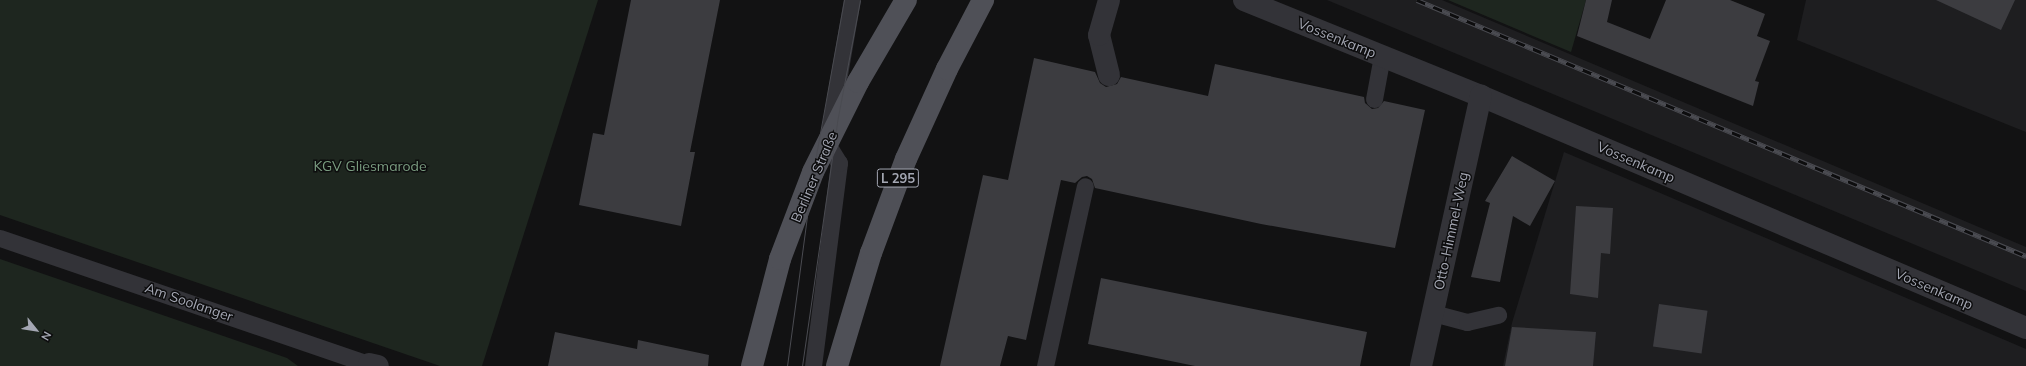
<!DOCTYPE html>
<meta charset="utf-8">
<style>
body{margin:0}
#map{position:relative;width:2026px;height:366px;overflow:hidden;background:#121213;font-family:Mulish,sans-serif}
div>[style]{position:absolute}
.built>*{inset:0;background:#1e1e20}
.green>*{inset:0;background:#1e261f}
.building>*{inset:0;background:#3c3c40;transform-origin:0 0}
.service>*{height:17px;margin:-8.5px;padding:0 8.5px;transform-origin:8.5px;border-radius:8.5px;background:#333338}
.minor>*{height:22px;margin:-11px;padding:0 11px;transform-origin:11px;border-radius:11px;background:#333338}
.primary>*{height:22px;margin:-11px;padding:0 11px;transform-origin:11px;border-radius:11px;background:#4f5057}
.tram>*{height:1px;margin:-0.5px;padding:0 0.5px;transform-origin:0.5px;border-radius:0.5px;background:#4a4b51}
.rail>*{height:4.5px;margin-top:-2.25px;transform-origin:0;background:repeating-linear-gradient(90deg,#0d0d0e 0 9px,#4a4b51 0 18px);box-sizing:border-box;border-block:1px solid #4a4b51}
span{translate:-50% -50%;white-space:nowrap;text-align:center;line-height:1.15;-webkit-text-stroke:3px #0d0d0e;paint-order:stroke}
.shield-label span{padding:1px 3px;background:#0d0d0e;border:1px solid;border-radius:3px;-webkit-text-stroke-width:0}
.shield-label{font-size:13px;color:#a4a7b3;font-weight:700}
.street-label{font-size:14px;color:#a4a7b3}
.park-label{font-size:14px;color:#7b9d81}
.north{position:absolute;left:16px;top:310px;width:40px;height:40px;-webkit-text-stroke:3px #0d0d0e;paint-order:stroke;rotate:120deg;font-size:11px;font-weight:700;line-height:16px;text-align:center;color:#a4a7b3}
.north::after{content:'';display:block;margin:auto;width:14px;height:18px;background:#a4a7b3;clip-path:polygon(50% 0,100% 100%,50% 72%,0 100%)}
</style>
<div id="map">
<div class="built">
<div style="clip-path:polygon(1327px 0,1442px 0,2026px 247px,2026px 291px)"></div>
<div style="clip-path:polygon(1806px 0,2026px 0,2026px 132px,1797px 40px)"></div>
<div style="clip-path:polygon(1564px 152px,2026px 349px,2026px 366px,1503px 366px,1512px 323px)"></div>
</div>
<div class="green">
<div style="clip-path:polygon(0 0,598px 0,482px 366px,440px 366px,0 215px)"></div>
<div style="clip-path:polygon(1448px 0,1586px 0,1571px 52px)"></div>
<div style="clip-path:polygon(0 259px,287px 358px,298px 366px,0 366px)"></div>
</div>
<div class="building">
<div style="clip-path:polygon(631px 0,720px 0,690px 152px,695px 152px,681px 226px,579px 205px,593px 133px,604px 135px)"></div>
<div style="clip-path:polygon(1586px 0,1612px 0,1607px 22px,1650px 39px,1666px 0,1730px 0,1765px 14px,1757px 36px,1770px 41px,1755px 81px,1759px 82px,1753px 106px,1577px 36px)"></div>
<div style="clip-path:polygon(1936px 0,2015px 0,2001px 30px)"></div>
<div style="clip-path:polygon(1034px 58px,1095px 72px,1100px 83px,1106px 87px,1117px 84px,1121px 77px,1208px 96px,1215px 64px,1364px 97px,1365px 103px,1372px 109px,1378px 108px,1384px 101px,1425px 110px,1395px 248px,1261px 224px,1095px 188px,1092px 179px,1087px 176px,1082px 177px,1075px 183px,1061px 180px,1026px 340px,1008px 336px,1000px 366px,940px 366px,983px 175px,1008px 180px)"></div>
<div style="clip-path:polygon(1512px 156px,1555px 181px,1530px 226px,1513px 216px,1500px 282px,1471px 277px,1490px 203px,1485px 201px)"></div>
<div style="clip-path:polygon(1576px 206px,1613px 208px,1610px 254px,1601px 253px,1598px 298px,1570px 294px)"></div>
<div style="clip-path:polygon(1101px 278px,1367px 332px,1360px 366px,1195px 366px,1088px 344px)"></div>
<div style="left:1659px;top:304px;width:49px;height:43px;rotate:8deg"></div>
<div style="clip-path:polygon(1512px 327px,1596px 332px,1593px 366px,1505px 366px)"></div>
<div style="clip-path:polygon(555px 332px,637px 349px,638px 340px,709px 355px,708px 366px,548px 366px)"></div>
</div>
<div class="service">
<div style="left:1374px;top:99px;width:44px;rotate:-79.5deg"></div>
<div style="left:0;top:238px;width:390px;rotate:18.9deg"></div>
<div style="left:1433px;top:313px;width:35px;rotate:15deg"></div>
<div style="left:1467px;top:322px;width:32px;rotate:-13deg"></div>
<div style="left:813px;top:366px;width:205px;rotate:-82.7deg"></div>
<div style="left:839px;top:163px;width:22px;rotate:-122deg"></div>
<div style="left:827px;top:144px;width:146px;rotate:-80.2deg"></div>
<div style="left:1045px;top:366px;width:184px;rotate:-77.5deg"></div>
</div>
<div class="minor">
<div style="left:1244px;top:0;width:256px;rotate:22.1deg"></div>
<div style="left:1481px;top:96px;width:592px;rotate:23.06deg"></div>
<div style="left:1109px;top:75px;width:41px;rotate:-104deg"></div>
<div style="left:1099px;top:35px;width:36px;rotate:-74deg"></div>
<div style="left:369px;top:364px;width:9px;rotate:13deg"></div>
<div style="left:1421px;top:366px;width:277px;rotate:-77.5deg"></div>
</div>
<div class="primary">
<div style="left:752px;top:366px;width:111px;rotate:-75.3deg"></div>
<div style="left:780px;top:259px;width:93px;rotate:-69.2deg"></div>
<div style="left:813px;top:172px;width:101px;rotate:-63.4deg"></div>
<div style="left:858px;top:82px;width:95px;rotate:-59.7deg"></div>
<div style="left:837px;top:366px;width:118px;rotate:-73.3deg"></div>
<div style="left:871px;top:253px;width:100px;rotate:-69.6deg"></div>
<div style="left:906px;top:159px;width:99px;rotate:-65.5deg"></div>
<div style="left:947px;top:69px;width:78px;rotate:-62.4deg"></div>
</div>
<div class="tram">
<div style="left:787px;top:366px;width:196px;rotate:-82.4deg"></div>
<div style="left:813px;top:172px;width:175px;rotate:-79.8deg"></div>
<div style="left:802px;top:366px;width:246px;rotate:-81.8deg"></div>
<div style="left:837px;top:122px;width:124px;rotate:-79.3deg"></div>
</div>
<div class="rail">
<div style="left:1417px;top:0;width:661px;rotate:22.8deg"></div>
</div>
<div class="shield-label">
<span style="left:898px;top:178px">L 295</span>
</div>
<div class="street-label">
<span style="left:1337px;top:38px;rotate:22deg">Vossenkamp</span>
<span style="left:1636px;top:162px;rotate:23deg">Vossenkamp</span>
<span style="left:814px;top:177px;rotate:-67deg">Berliner Straße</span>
<span style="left:1451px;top:231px;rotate:-78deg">Otto-Himmel-Weg</span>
<span style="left:1934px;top:289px;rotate:23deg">Vossenkamp</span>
<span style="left:189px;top:302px;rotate:19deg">Am Soolanger</span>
</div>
<div class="park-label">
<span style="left:370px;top:166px">KGV Gliesmarode</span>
</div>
<div class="north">N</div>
</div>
